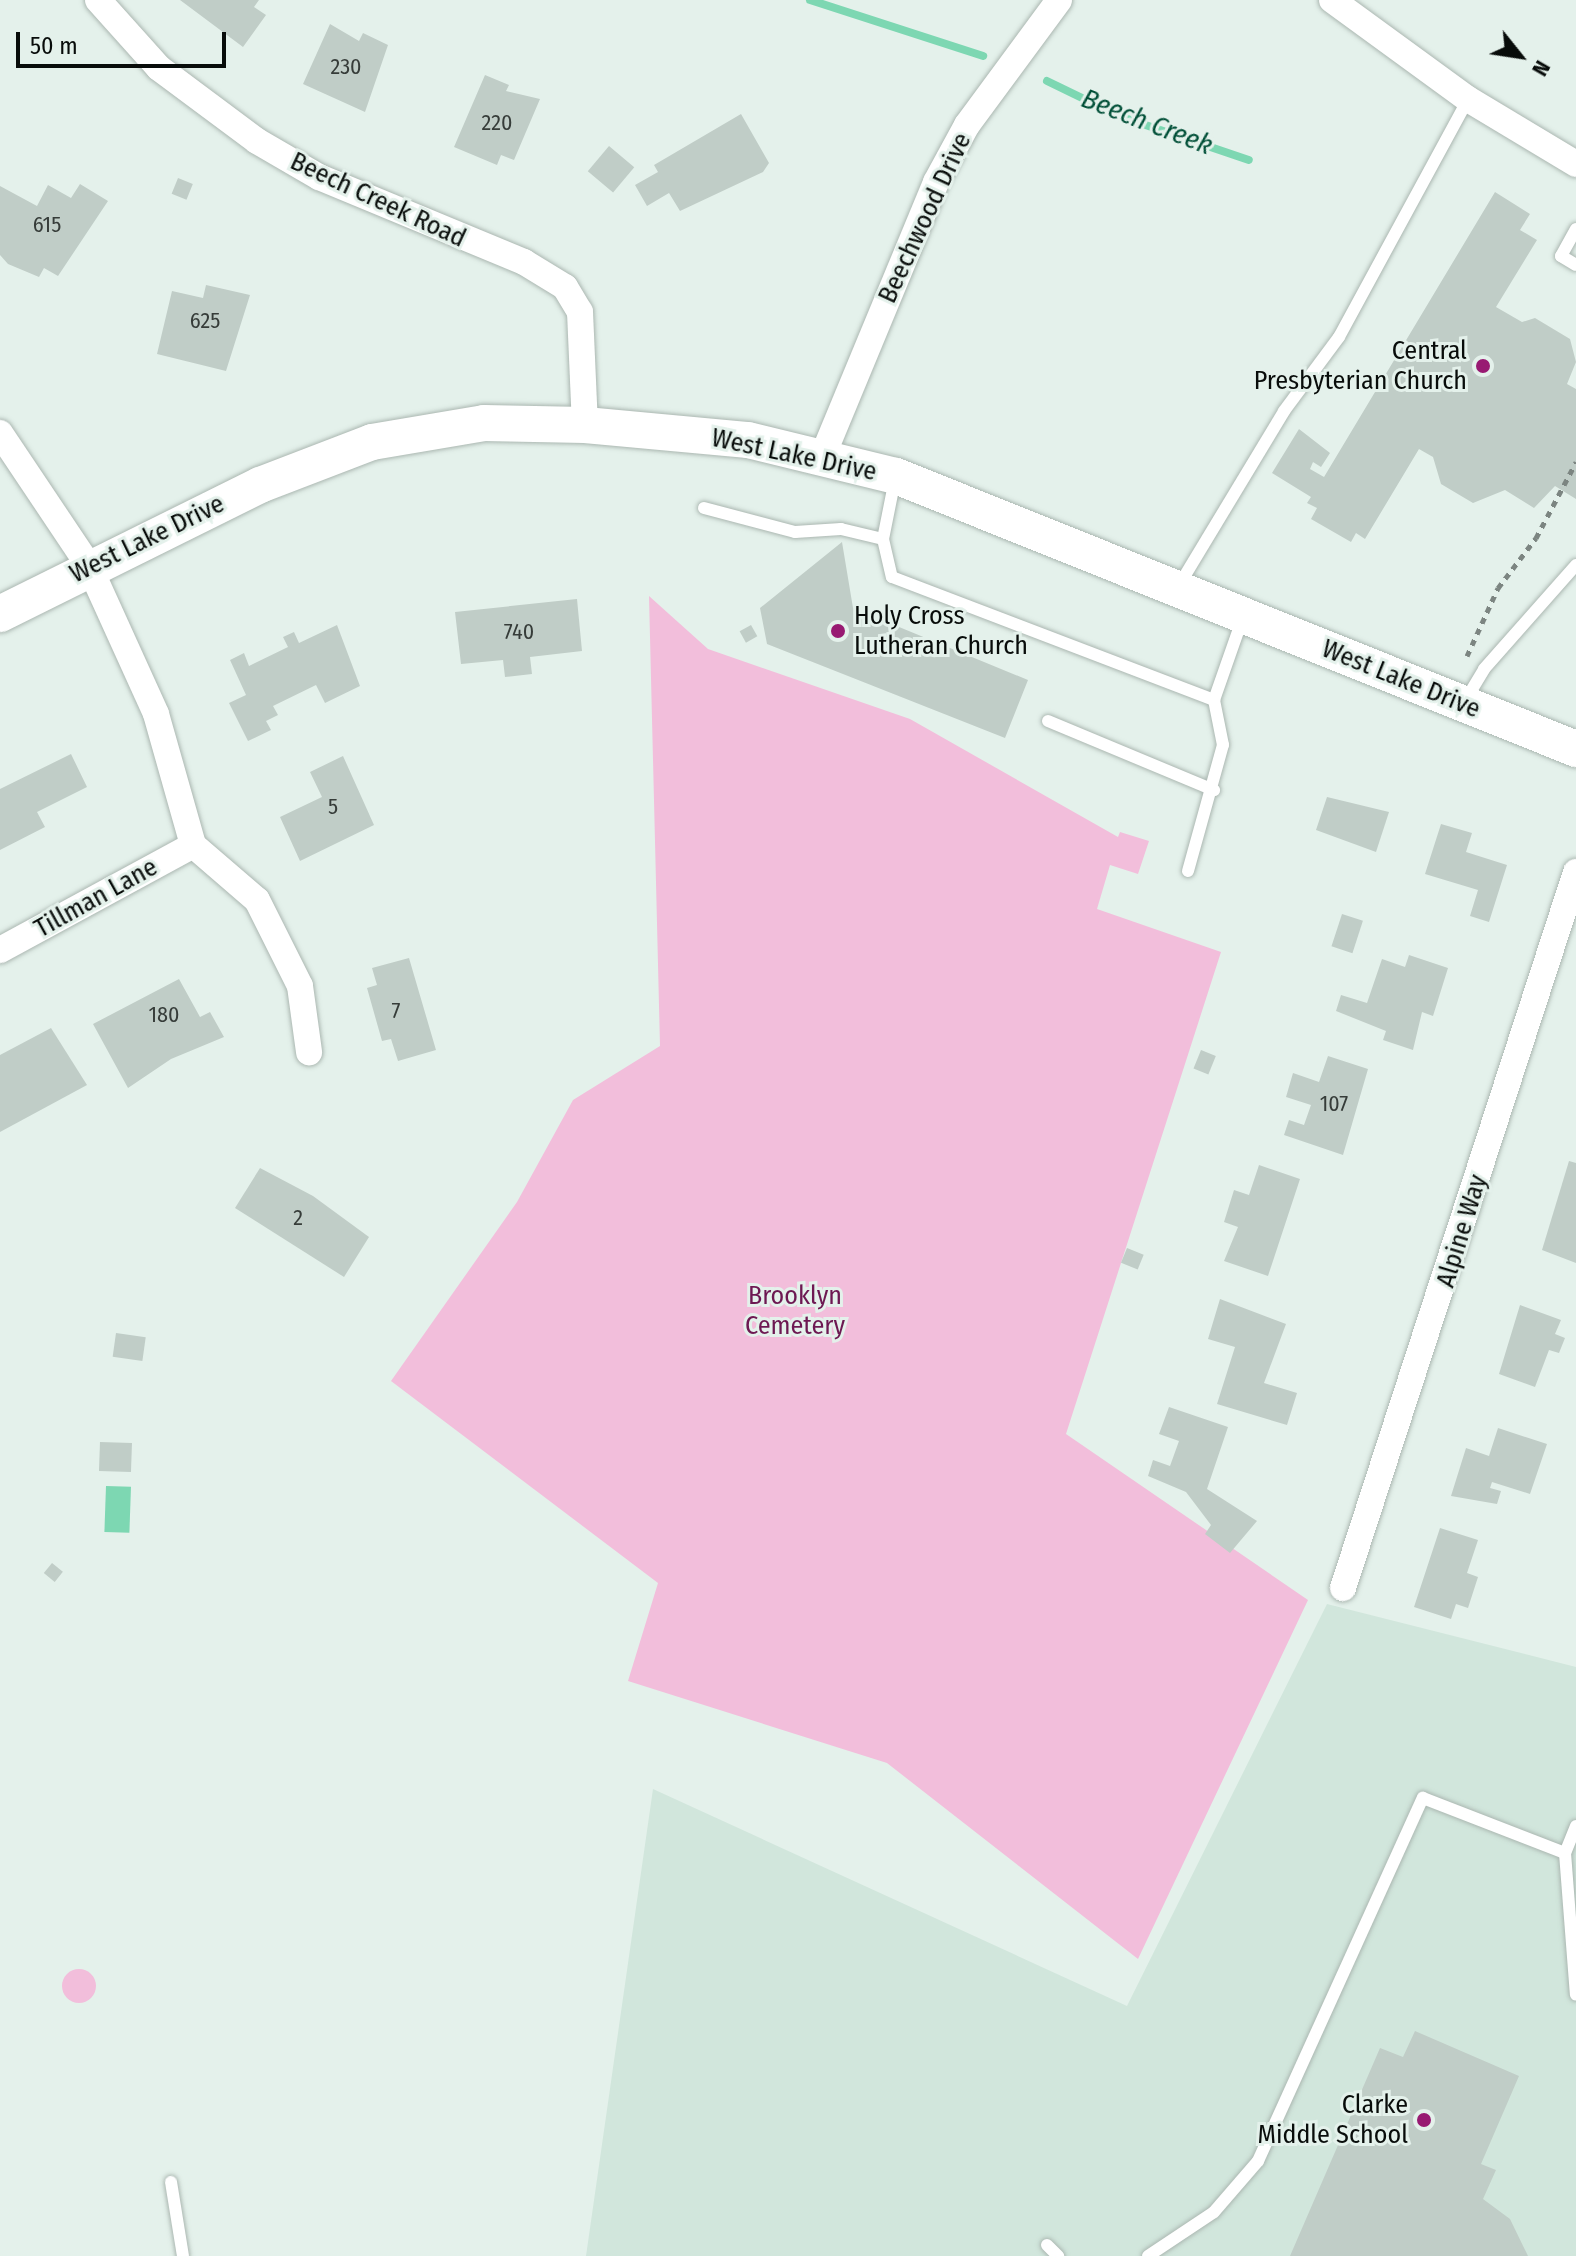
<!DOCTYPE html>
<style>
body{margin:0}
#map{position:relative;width:1576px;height:2256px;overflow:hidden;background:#e4f1eb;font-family:"Fira Sans Condensed",sans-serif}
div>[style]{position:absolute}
.built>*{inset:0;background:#d1e6dc}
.green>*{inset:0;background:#f2bedb}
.round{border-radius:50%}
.water>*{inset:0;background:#7dd7b2;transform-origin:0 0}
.stream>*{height:8px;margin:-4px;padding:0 4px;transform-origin:4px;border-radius:4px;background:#7dd7b2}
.building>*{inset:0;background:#c0cdc7;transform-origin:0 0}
.path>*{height:5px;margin-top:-2.5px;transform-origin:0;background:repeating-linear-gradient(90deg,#7c8581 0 6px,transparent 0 12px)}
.roads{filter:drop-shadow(0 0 2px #abb7b1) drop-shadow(0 0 2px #abb7b1)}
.service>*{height:12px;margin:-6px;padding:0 6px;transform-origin:6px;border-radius:6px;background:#fff}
.minor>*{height:26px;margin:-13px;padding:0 13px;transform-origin:13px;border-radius:13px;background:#fff}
.secondary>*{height:36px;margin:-18px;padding:0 18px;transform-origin:18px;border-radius:18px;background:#fff}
.dots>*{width:22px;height:22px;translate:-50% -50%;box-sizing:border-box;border:4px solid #e4f1eb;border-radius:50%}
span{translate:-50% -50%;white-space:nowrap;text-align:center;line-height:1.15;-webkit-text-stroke:6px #e4f1eb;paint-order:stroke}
.number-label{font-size:22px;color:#363c39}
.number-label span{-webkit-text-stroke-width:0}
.street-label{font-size:26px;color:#080c0a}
.poi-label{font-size:26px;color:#080c0a}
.right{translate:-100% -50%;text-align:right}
.left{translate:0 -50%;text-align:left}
.park-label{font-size:26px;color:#6d1852}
.water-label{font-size:28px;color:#004f37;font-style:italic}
.north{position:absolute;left:1480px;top:16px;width:80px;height:80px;-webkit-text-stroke:6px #e4f1eb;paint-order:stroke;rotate:120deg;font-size:22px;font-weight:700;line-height:32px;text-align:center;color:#080c0a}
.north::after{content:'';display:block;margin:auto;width:28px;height:36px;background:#080c0a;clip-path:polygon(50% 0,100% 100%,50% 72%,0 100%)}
.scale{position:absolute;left:16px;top:32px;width:210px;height:36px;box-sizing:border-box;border:4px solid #080c0a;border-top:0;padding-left:10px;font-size:24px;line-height:28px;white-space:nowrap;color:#080c0a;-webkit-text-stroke:6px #e4f1eb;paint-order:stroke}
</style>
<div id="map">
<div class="built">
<div style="clip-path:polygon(1327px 1604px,1576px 1667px,1576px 2256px,586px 2256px,653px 1789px,1127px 2006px)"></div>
</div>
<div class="green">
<div style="clip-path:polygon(649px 596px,708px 649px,910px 719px,1118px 837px,1120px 832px,1149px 841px,1138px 874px,1110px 865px,1097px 909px,1221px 952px,1066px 1434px,1308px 1600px,1138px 1959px,887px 1763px,628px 1681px,658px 1583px,391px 1381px,517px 1202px,573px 1100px,660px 1046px)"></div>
<div class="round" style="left:62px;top:1969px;width:34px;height:34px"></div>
</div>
<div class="water">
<div style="left:106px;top:1486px;width:25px;height:46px;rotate:2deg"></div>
</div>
<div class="stream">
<div style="left:810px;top:0;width:182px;rotate:17.9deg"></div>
<div style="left:1047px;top:81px;width:80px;rotate:25.9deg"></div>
<div style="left:1119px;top:116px;width:137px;rotate:18.7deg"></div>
</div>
<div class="building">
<div style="clip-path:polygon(180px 0,259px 0,254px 7px,266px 15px,243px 47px)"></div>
<div style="clip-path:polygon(330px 24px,359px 41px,363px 33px,388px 45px,365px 112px,303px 84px)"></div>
<div style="clip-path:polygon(485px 75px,509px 85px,506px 91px,540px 99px,514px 160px,501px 155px,497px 165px,454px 147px)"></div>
<div style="clip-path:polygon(741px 114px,769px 163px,763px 172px,680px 211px,669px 193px,647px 206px,635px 185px,658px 172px,654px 165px)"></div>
<div style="left:609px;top:146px;width:33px;height:33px;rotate:40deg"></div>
<div style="left:178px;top:178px;width:16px;height:17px;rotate:22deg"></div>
<div style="clip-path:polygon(80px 184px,108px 201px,58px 276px,44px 268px,39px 277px,8px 264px,0 255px,0 186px,37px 206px,48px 185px,71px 198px)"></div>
<div style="clip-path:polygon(1495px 192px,1530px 214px,1520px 230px,1537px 240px,1496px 307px,1522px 322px,1535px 318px,1570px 339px,1576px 362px,1567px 384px,1576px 389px,1576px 499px,1555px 486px,1534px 508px,1505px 490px,1473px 503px,1441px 484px,1433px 457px,1419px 449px,1365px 539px,1356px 533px,1351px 542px,1311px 519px,1317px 508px,1307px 503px,1311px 497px,1272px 473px,1299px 429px,1330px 453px,1321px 467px,1313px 462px,1310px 469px,1324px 477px)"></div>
<div style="clip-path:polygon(206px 285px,250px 295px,226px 371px,157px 354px,172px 291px,203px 298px)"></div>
<div style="clip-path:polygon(842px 542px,853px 608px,1028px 680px,1005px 738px,767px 644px,760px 608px)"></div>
<div style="clip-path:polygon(577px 599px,582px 651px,530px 657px,532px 674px,505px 677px,503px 660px,461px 664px,455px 612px)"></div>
<div style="clip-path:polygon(337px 625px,360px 686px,325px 703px,316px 685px,273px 706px,278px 715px,266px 721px,271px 730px,248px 741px,229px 703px,246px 695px,230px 660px,244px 653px,249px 666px,288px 647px,283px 637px,294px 632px,299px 643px)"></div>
<div style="left:751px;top:625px;width:13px;height:13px;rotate:61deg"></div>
<div style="clip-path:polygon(71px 754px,87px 787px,37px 812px,45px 827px,0 850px,0 789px)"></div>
<div style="clip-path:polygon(343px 756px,374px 825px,300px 861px,280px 817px,322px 797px,310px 772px)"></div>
<div style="clip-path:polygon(1327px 797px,1389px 812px,1376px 852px,1316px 830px)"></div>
<div style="clip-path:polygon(1441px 824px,1472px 833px,1466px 852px,1507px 865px,1489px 922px,1470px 916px,1478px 890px,1425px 874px)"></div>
<div style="left:1342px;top:914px;width:22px;height:34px;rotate:18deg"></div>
<div style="clip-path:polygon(1409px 955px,1448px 968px,1433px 1016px,1422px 1012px,1413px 1050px,1383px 1040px,1386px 1031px,1336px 1011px,1341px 995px,1367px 1003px,1382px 959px,1405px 967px)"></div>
<div style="clip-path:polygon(409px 958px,436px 1050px,398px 1061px,391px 1039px,382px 1041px,367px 988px,377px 985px,372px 968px)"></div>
<div style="clip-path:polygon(179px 979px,200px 1017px,210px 1012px,224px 1037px,171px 1059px,128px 1088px,93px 1024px)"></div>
<div style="clip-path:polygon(51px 1028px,87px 1085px,0 1132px,0 1055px)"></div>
<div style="left:1201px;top:1050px;width:16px;height:20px;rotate:22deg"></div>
<div style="clip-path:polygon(1328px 1056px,1368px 1069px,1343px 1155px,1284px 1135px,1289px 1120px,1304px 1125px,1311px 1105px,1286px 1097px,1293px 1073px,1319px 1082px)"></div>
<div style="clip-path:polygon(1569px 1161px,1576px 1163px,1576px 1263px,1542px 1250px)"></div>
<div style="clip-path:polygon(1259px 1165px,1300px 1179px,1268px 1276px,1224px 1261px,1238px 1227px,1224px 1222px,1234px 1190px,1249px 1195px)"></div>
<div style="clip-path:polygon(260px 1168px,313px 1196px,369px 1237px,344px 1277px,235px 1208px)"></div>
<div style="left:1127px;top:1248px;width:18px;height:16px;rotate:22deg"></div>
<div style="clip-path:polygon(1220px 1299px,1286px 1324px,1264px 1383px,1297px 1393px,1287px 1425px,1217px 1404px,1235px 1347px,1208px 1339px)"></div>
<div style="clip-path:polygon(1520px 1305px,1561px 1320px,1555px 1334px,1565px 1338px,1559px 1353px,1549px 1350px,1535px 1387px,1499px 1374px)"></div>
<div style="left:116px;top:1333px;width:30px;height:24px;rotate:8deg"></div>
<div style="clip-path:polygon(1169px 1407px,1228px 1427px,1207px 1489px,1257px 1521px,1230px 1553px,1205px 1534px,1211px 1525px,1186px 1492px,1148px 1476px,1153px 1460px,1170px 1466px,1179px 1441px,1159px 1434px)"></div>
<div style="clip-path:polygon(1498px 1428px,1547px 1444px,1530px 1494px,1492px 1482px,1490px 1488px,1501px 1491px,1497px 1504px,1451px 1496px,1466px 1448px,1489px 1456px)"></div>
<div style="left:100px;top:1442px;width:32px;height:29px;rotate:2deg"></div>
<div style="clip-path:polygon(1440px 1528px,1478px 1540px,1467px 1573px,1478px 1577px,1468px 1608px,1456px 1604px,1451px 1619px,1414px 1607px)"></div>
<div style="left:52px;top:1563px;width:14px;height:13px;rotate:39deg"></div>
<div style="clip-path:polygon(1415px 2031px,1519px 2076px,1481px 2164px,1496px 2170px,1483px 2199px,1510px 2219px,1528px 2256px,1290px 2256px,1380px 2048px,1403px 2057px)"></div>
</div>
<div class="path">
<div style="left:1467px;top:656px;width:75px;rotate:-65.5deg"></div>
<div style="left:1498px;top:588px;width:63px;rotate:-52.8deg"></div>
<div style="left:1536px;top:538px;width:86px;rotate:-62.2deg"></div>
</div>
<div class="roads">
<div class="service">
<div style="left:1576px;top:229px;width:31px;rotate:119deg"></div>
<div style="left:1561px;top:256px;width:17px;rotate:31deg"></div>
<div style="left:895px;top:479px;width:61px;rotate:101.3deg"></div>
<div style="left:883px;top:539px;width:39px;rotate:77deg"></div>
<div style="left:892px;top:577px;width:345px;rotate:20.9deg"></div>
<div style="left:1214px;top:700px;width:85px;rotate:-70.7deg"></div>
<div style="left:704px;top:508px;width:94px;rotate:14.8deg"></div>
<div style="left:795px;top:532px;width:46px;rotate:-3.7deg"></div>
<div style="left:841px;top:529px;width:43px;rotate:13.4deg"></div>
<div style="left:1178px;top:587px;width:205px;rotate:-58.9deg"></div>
<div style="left:1284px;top:411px;width:92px;rotate:-53.4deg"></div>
<div style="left:1339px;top:337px;width:271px;rotate:-61.5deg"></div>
<div style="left:1465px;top:701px;width:37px;rotate:-59deg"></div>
<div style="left:1484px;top:669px;width:139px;rotate:-48.5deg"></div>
<div style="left:1048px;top:721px;width:180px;rotate:22.6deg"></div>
<div style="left:1188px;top:871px;width:131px;rotate:-74.5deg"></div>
<div style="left:1223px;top:745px;width:46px;rotate:-101.3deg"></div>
<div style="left:1576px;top:1826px;width:29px;rotate:112deg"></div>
<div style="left:1565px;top:1853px;width:142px;rotate:85.6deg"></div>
<div style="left:171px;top:2182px;width:75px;rotate:80.8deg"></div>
<div style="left:1047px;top:2245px;width:16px;rotate:45deg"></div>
<div style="left:1148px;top:2256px;width:79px;rotate:-33.7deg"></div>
<div style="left:1214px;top:2212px;width:67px;rotate:-49.2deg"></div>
<div style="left:1258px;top:2161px;width:399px;rotate:-65.6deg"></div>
<div style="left:1423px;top:1798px;width:152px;rotate:21.2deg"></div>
</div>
<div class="minor">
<div style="left:98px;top:0;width:91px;rotate:48.1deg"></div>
<div style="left:159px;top:68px;width:122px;rotate:36.7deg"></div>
<div style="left:257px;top:141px;width:72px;rotate:30.1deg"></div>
<div style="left:319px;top:177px;width:222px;rotate:22.5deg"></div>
<div style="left:524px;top:262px;width:48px;rotate:31.4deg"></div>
<div style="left:565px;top:287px;width:29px;rotate:59deg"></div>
<div style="left:580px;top:312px;width:113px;rotate:87.5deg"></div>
<div style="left:1332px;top:0;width:168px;rotate:36.1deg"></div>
<div style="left:1468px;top:99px;width:126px;rotate:31deg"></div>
<div style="left:0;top:433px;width:160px;rotate:56.2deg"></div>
<div style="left:89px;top:566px;width:162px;rotate:65.6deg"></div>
<div style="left:156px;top:714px;width:136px;rotate:74.2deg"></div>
<div style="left:193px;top:845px;width:84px;rotate:40.7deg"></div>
<div style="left:257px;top:900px;width:96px;rotate:63.4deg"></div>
<div style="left:300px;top:986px;width:67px;rotate:82.2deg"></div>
<div style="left:823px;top:455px;width:295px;rotate:-67.5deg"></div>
<div style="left:936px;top:182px;width:65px;rotate:-61.5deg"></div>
<div style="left:967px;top:125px;width:155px;rotate:-53.6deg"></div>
<div style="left:0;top:950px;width:220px;rotate:-28.5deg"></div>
<div style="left:1343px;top:1588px;width:753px;rotate:-71.97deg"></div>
</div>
<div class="secondary">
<div style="left:0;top:614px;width:290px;rotate:-26.4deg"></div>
<div style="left:260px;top:485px;width:120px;rotate:-21deg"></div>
<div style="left:372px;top:442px;width:114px;rotate:-9.6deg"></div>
<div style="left:484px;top:423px;width:101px;rotate:1.1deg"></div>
<div style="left:585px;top:425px;width:164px;rotate:5.3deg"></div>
<div style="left:748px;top:440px;width:152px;rotate:13.7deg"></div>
<div style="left:896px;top:476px;width:733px;rotate:21.87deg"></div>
</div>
</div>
<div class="dots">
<div style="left:1483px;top:366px;background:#981a72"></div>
<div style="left:838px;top:631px;background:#981a72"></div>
<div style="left:1424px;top:2120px;background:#981a72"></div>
</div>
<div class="number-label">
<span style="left:346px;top:67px">230</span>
<span style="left:497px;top:123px">220</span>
<span style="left:47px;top:225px">615</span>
<span style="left:205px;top:321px">625</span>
<span style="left:519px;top:632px">740</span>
<span style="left:333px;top:807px">5</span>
<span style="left:396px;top:1011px">7</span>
<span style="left:164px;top:1015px">180</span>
<span style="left:1334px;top:1104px">107</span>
<span style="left:298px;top:1218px">2</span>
</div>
<div class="street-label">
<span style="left:378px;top:200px;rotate:25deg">Beech Creek Road</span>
<span style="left:925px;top:218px;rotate:-65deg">Beechwood Drive</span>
<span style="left:794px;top:455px;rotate:12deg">West Lake Drive</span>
<span style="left:147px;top:539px;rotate:-26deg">West Lake Drive</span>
<span style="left:1401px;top:679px;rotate:22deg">West Lake Drive</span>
<span style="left:96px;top:898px;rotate:-29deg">Tillman Lane</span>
<span style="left:1462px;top:1231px;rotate:-73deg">Alpine Way</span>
</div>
<div class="poi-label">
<span class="right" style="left:1467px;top:366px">Central<br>Presbyterian Church</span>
<span class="left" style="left:854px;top:631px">Holy Cross<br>Lutheran Church</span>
<span class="right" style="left:1408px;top:2120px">Clarke<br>Middle School</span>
</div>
<div class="park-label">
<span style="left:795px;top:1311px">Brooklyn<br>Cemetery</span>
</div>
<div class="water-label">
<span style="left:1147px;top:122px;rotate:21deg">Beech Creek</span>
</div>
<div class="north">N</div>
<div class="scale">50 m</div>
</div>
